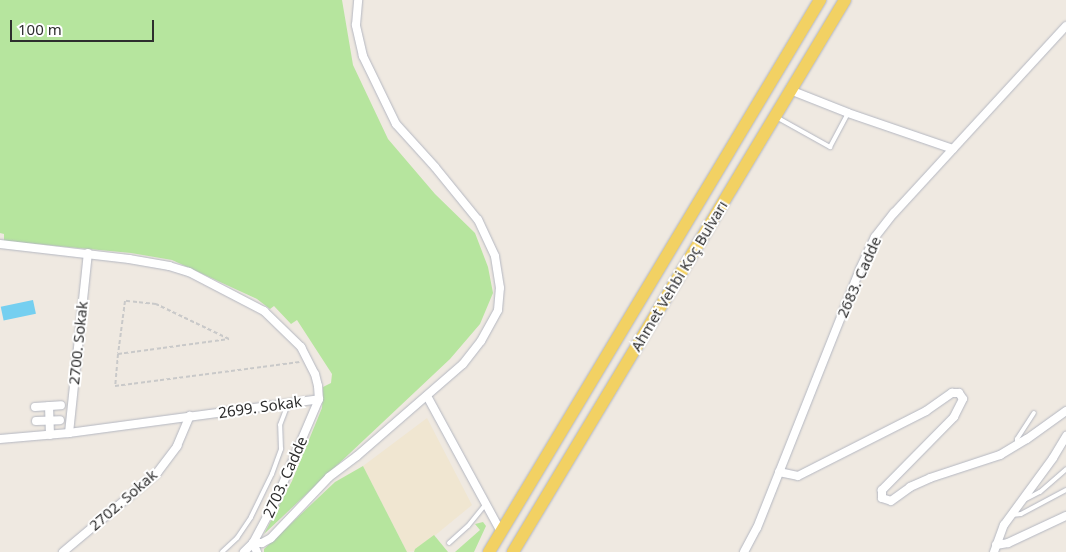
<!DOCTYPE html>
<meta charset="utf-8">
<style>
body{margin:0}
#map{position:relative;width:1066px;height:552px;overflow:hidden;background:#efe9e1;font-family:"Noto Sans",sans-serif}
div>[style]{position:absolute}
.education>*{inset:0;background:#f0e6d1}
.green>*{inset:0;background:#b6e59e}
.water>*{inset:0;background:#75cff0;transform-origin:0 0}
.path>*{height:2px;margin-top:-1px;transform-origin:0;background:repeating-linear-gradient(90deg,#c9c9c9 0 4px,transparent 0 6.5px)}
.roads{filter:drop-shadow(0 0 1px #b4b7c1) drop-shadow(0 0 1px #b4b7c1)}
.service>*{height:4px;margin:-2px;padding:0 2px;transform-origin:2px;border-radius:2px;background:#fff}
.minor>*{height:8px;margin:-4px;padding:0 4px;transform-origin:4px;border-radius:4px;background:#fff}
.primary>*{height:12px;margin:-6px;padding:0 6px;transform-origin:6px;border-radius:6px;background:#f2d163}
span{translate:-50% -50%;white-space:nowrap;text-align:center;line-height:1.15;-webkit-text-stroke:4px #fff;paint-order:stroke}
.street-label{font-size:15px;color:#2e2e2e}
.scale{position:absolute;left:10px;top:20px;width:144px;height:22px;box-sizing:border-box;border:2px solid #2e2e2e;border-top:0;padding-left:6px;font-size:15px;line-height:18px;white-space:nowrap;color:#2e2e2e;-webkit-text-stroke:4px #fff;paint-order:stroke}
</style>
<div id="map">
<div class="education">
<div style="clip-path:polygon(427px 418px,472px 505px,416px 551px,407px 552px,363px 466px)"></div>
</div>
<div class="green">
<div style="clip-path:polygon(0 0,342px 0,353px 65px,388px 139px,435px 194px,475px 233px,488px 267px,493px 293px,480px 324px,450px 359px,264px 534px,292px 481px,322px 408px,323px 387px,331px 383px,332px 374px,297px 320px,291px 324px,274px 306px,270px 309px,257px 299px,172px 260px,131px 253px,4px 241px,4px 234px,0 233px)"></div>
<div style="clip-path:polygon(363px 466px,407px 552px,264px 552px,264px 549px,335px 482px)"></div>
<div style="clip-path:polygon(483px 522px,486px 526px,474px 552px,455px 552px,480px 530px,475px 524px)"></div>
<div style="clip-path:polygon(434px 535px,448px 552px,414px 552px,415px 549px)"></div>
</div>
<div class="water">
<div style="left:33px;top:300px;width:14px;height:33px;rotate:78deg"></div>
</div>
<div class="path">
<div style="left:118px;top:354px;width:112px;rotate:-7.7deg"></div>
<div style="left:229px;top:339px;width:81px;rotate:-154.4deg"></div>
<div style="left:156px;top:304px;width:31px;rotate:-174deg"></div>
<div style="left:125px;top:301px;width:53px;rotate:97.5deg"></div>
<div style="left:118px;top:354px;width:32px;rotate:95deg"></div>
<div style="left:115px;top:386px;width:186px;rotate:-7.4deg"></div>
</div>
<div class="roads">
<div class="service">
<div style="left:778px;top:118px;width:60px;rotate:29.1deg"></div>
<div style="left:830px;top:147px;width:38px;rotate:-62deg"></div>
<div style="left:1017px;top:444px;width:5px;rotate:-90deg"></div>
<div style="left:1017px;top:439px;width:31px;rotate:-57deg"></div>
<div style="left:1024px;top:500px;width:18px;rotate:-27deg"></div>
<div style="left:1040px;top:492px;width:35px;rotate:-41deg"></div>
<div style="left:1012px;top:515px;width:9px;rotate:-6deg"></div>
<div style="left:1021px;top:514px;width:51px;rotate:-28.1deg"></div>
<div style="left:449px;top:543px;width:25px;rotate:-42deg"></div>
<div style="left:468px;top:526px;width:28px;rotate:-51deg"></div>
<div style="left:222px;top:552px;width:21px;rotate:-43deg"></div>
<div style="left:237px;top:538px;width:25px;rotate:-56deg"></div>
<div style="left:251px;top:517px;width:48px;rotate:-64deg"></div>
<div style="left:272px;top:474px;width:27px;rotate:-70deg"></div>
<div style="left:281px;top:449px;width:24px;rotate:-92deg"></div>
<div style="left:280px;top:425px;width:22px;rotate:-69deg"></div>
</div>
<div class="minor">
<div style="left:790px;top:90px;width:62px;rotate:21.6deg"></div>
<div style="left:848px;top:113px;width:111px;rotate:18.9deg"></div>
<div style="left:0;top:244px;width:130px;rotate:6.6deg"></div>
<div style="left:129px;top:259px;width:41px;rotate:9.9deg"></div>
<div style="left:169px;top:266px;width:21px;rotate:17deg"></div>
<div style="left:189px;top:272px;width:85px;rotate:27.5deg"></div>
<div style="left:264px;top:311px;width:52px;rotate:44.2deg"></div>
<div style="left:301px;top:347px;width:30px;rotate:63deg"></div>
<div style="left:315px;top:374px;width:12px;rotate:76deg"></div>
<div style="left:318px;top:386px;width:13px;rotate:86deg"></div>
<div style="left:319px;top:399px;width:110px;rotate:113.1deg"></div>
<div style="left:276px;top:500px;width:49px;rotate:118.1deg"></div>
<div style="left:253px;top:543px;width:13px;rotate:135deg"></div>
<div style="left:427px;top:396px;width:153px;rotate:61.4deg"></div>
<div style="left:49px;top:406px;width:29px;rotate:88deg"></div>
<div style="left:35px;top:407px;width:26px;rotate:-4deg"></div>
<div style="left:36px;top:421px;width:24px;rotate:-2deg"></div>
<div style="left:69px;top:433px;width:181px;rotate:-84deg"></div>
<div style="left:0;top:439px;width:69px;rotate:-5deg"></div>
<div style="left:69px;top:433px;width:252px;rotate:-7.7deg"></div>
<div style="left:779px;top:472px;width:19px;rotate:12deg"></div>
<div style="left:798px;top:476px;width:144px;rotate:-26.9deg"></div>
<div style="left:926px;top:411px;width:32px;rotate:-35deg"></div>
<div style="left:952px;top:393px;width:7px"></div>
<div style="left:959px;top:393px;width:7px;rotate:56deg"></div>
<div style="left:963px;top:399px;width:20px;rotate:117deg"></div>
<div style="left:954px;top:417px;width:103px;rotate:134.6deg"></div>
<div style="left:882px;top:490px;width:8px;rotate:90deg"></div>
<div style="left:882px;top:498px;width:9px;rotate:18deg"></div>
<div style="left:891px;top:501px;width:24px;rotate:-36deg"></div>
<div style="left:910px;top:487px;width:22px;rotate:-24deg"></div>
<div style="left:930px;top:478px;width:74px;rotate:-18.2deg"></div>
<div style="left:1000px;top:455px;width:31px;rotate:-31deg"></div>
<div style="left:1027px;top:439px;width:48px;rotate:-35.7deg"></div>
<div style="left:996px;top:545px;width:12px;rotate:-9deg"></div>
<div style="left:1008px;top:543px;width:64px;rotate:-25deg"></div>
<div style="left:63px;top:552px;width:123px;rotate:-40deg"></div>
<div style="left:157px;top:473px;width:34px;rotate:-53deg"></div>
<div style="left:177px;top:446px;width:33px;rotate:-67deg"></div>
<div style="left:257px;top:552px;width:10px;rotate:-114deg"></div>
<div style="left:253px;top:543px;width:9px"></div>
<div style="left:262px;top:543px;width:10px;rotate:-29deg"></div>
<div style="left:271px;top:538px;width:84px;rotate:-46.4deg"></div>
<div style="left:329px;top:477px;width:35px;rotate:-37deg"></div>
<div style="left:357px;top:456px;width:140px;rotate:-41deg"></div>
<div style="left:463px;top:364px;width:29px;rotate:-52deg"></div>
<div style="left:481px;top:341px;width:35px;rotate:-61deg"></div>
<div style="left:498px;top:310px;width:22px;rotate:-85deg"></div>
<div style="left:500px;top:288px;width:32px;rotate:-99deg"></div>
<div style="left:495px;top:256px;width:40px;rotate:-115deg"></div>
<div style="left:478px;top:220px;width:68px;rotate:-129.1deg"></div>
<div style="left:435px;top:167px;width:58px;rotate:-132.2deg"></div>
<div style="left:396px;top:124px;width:76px;rotate:-115.9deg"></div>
<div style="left:363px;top:56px;width:32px;rotate:-103deg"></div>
<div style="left:356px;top:25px;width:25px;rotate:-85deg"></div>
<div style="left:744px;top:552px;width:27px;rotate:-62deg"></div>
<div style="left:757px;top:528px;width:279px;rotate:-68.3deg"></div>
<div style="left:860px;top:269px;width:35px;rotate:-65deg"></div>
<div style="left:875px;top:237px;width:31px;rotate:-52deg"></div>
<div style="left:894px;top:213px;width:254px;rotate:-47.4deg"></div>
<div style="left:994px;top:552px;width:29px;rotate:-70deg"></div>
<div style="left:1004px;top:525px;width:83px;rotate:-53.8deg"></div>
<div style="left:1053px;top:458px;width:26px;rotate:-59deg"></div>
</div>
<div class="primary">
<div style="left:489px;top:552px;width:644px;rotate:-59.05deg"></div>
<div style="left:513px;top:552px;width:644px;rotate:-58.98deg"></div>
</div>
</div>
<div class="street-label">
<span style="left:679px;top:276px;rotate:-59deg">Ahmet Vehbi Koç Bulvarı</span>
<span style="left:859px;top:277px;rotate:-66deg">2683. Cadde</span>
<span style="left:78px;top:343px;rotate:-84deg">2700. Sokak</span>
<span style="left:260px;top:407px;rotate:-8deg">2699. Sokak</span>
<span style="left:285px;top:477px;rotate:-66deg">2703. Cadde</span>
<span style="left:123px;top:500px;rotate:-41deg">2702. Sokak</span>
</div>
<div class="scale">100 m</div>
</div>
